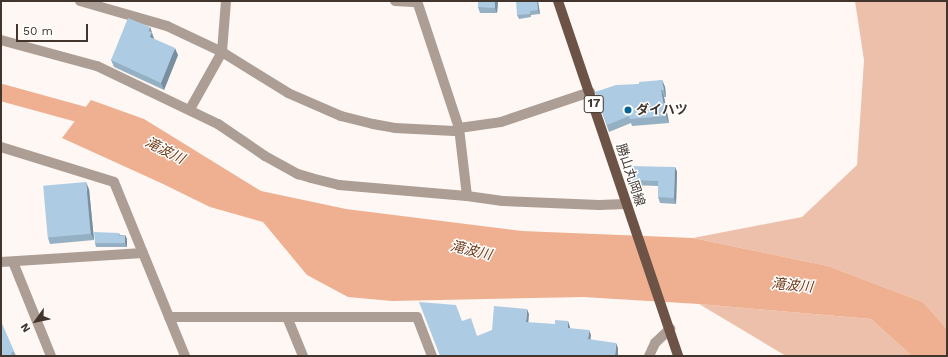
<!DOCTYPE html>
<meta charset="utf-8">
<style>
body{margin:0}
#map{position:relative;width:948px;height:357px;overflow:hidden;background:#fef7f3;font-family:"Work Sans","Noto Sans JP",sans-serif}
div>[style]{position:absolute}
.green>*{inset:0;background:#ecc0aa}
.water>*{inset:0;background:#eeb090}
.river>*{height:17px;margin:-8.5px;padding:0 8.5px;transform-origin:8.5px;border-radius:8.5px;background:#eeb090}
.minor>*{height:10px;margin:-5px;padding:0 5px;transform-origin:5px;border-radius:5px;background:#ac9d95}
.tertiary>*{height:10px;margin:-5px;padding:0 5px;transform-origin:5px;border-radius:5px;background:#ac9d95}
.primary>*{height:10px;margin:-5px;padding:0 5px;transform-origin:5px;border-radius:5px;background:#6c5346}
.wall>*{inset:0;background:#95afc3}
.shaded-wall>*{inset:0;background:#798f9f}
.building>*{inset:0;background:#adcce3;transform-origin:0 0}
.dots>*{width:11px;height:11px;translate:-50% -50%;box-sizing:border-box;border:2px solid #fff;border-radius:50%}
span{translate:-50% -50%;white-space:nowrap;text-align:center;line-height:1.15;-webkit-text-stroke:3px #fff;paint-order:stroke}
.shield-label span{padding:1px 3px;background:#fff;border:1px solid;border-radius:3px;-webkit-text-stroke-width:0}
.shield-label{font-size:12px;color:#42352d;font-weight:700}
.poi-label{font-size:13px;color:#42352d;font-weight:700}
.left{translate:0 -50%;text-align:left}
.street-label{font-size:13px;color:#42352d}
.water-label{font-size:14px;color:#703815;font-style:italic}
.frame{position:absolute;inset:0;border:2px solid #42352d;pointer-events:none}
.north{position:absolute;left:16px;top:301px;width:40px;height:40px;-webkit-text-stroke:3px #fff;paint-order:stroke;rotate:237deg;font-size:11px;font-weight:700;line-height:16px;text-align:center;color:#42352d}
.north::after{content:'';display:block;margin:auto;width:14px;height:18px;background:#42352d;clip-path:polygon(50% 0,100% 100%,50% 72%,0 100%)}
.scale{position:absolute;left:16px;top:24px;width:72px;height:18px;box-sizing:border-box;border:2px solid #42352d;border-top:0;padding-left:5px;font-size:12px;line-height:14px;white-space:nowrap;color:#42352d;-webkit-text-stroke:3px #fff;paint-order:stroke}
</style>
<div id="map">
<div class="green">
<div style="clip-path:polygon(855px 1px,947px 1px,947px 329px,923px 302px,828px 266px,693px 238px,802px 217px,857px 165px,864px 60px)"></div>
<div style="clip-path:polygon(699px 304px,871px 319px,912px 356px,786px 356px)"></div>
</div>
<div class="water">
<div style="clip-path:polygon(91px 100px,144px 119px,261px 191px,346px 209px,522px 231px,693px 238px,828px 266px,923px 302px,947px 329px,947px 356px,912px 356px,871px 319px,699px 304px,583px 297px,392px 301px,348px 297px,307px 275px,263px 222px,210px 207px,161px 183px,62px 138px)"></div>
</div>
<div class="river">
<div style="left:1px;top:92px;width:106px;rotate:15.4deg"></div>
</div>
<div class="minor">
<div style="left:80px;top:1px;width:91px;rotate:16deg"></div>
<div style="left:167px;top:26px;width:61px;rotate:25.3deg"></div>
<div style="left:222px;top:52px;width:65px;rotate:119.3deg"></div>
<div style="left:395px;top:1px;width:22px;rotate:3deg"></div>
<div style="left:1px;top:40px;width:99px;rotate:15.2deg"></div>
<div style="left:97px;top:66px;width:134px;rotate:25.6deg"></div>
<div style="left:218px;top:124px;width:57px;rotate:34.2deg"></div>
<div style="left:265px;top:156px;width:38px;rotate:29deg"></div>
<div style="left:298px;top:174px;width:14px;rotate:17deg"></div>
<div style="left:311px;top:178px;width:29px;rotate:14deg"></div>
<div style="left:339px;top:185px;width:128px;rotate:4.9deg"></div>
<div style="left:467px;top:196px;width:36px;rotate:8deg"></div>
<div style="left:503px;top:201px;width:96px;rotate:2.4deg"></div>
<div style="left:599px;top:205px;width:27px;rotate:-2deg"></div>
<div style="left:1px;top:147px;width:118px;rotate:17.2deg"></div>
<div style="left:114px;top:182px;width:188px;rotate:67.8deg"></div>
<div style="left:467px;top:196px;width:68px;rotate:-96.7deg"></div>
<div style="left:459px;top:128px;width:42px;rotate:-8.1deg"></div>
<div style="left:501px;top:122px;width:94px;rotate:-18.6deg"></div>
<div style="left:1px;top:262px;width:142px;rotate:-3.6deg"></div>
<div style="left:13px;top:262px;width:101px;rotate:68deg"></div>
<div style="left:169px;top:317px;width:248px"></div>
<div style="left:417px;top:317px;width:42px;rotate:69deg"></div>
<div style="left:287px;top:317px;width:42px;rotate:67.7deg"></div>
<div style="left:649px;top:356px;width:14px;rotate:-65deg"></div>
<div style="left:655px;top:343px;width:21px;rotate:-43deg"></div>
</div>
<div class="tertiary">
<div style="left:226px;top:1px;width:51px;rotate:94.5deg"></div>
<div style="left:222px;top:52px;width:78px;rotate:31.8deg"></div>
<div style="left:288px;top:93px;width:58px;rotate:23.5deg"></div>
<div style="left:341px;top:116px;width:33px;rotate:14deg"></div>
<div style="left:373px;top:124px;width:22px;rotate:10deg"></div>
<div style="left:395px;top:128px;width:59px;rotate:2.9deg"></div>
<div style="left:454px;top:131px;width:6px;rotate:-31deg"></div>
<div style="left:459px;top:128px;width:134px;rotate:-108.3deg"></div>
</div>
<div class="primary">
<div style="left:558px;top:1px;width:375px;rotate:71.3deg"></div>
</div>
<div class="wall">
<div style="clip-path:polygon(478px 1px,498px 1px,497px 13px,480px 13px,478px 7px)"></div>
<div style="clip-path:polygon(538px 1px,540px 14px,531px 15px,531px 17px,519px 19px,517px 15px)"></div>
<div style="clip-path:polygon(150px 27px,154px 39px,178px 55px,164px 90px,114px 67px,111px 60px)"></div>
<div style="clip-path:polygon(662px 80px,665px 87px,666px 97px,664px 97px,669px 123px,632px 126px,631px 123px,609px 132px,595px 92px)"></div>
<div style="clip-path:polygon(675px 167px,677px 172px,676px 204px,660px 203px,658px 197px,658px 186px,632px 185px,630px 180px)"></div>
<div style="clip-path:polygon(89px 189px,94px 240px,50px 244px,48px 238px)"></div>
<div style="clip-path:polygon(119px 233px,120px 235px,125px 235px,127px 239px,127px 247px,96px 247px,95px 243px)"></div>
<div style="clip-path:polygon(14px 351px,16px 356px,1px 356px)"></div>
</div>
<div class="shaded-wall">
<div style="clip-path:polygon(495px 1px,498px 1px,497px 13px,495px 8px)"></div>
<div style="clip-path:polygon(537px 1px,538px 2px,540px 14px,538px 10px)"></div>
<div style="clip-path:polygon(150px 27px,154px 39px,152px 44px,150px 37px,149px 31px)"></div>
<div style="clip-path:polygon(175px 48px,178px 55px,164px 90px,161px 83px)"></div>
<div style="clip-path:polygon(662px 80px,665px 87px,666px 97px,664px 90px)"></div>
<div style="clip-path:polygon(661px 90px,664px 97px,669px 123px,666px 116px)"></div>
<div style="clip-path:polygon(675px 167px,677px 172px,676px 204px,674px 198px)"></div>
<div style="clip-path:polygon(86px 182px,89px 189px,94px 240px,91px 234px)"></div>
<div style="clip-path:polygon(125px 235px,127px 239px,127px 247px,125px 243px)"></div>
<div style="clip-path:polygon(527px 309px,529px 314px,528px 327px,526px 322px)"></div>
<div style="clip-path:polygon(568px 321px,570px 327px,570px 334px,568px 328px)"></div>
<div style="clip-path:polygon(589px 330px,591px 335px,590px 344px,588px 339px)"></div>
<div style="clip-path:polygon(616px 343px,618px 348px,618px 356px,615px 356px)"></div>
</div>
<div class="building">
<div style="clip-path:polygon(478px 1px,495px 1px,495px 8px,478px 7px)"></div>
<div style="clip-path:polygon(516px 1px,537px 1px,538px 10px,530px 11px,530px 14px,517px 15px)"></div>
<div style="clip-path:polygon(128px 18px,150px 27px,149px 31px,152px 32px,150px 37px,175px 48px,161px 83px,111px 60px)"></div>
<div style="clip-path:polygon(662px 80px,664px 90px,661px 90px,666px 116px,630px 119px,629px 116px,607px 125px,595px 92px,616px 85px,639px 84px,639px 82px)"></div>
<div style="clip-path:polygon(629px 166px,675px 167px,674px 198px,658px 197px,658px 181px,630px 180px)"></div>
<div style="left:86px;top:182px;width:52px;height:43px;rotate:85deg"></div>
<div style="clip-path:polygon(94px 232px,119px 233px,119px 236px,125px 235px,125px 243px,95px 243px)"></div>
<div style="clip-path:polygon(419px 302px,456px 305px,462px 321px,471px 318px,477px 336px,492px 330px,494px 306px,527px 309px,526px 322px,555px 324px,555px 320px,568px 321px,568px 328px,589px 330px,588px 339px,616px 343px,615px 356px,440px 356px)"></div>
<div style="clip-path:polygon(1px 321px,14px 351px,11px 353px,12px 356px,1px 356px)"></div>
</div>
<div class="dots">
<div style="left:628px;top:110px;background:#046493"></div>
</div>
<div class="shield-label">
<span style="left:594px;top:104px">17</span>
</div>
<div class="poi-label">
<span class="left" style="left:636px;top:110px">ダイハツ</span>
</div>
<div class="street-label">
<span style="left:630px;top:175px;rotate:72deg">勝山丸岡線</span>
</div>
<div class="water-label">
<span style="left:165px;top:150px;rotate:27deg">滝波川</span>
<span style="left:471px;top:250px;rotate:13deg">滝波川</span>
<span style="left:792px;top:285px;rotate:5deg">滝波川</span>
</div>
<div class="frame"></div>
<div class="north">N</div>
<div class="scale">50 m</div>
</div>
